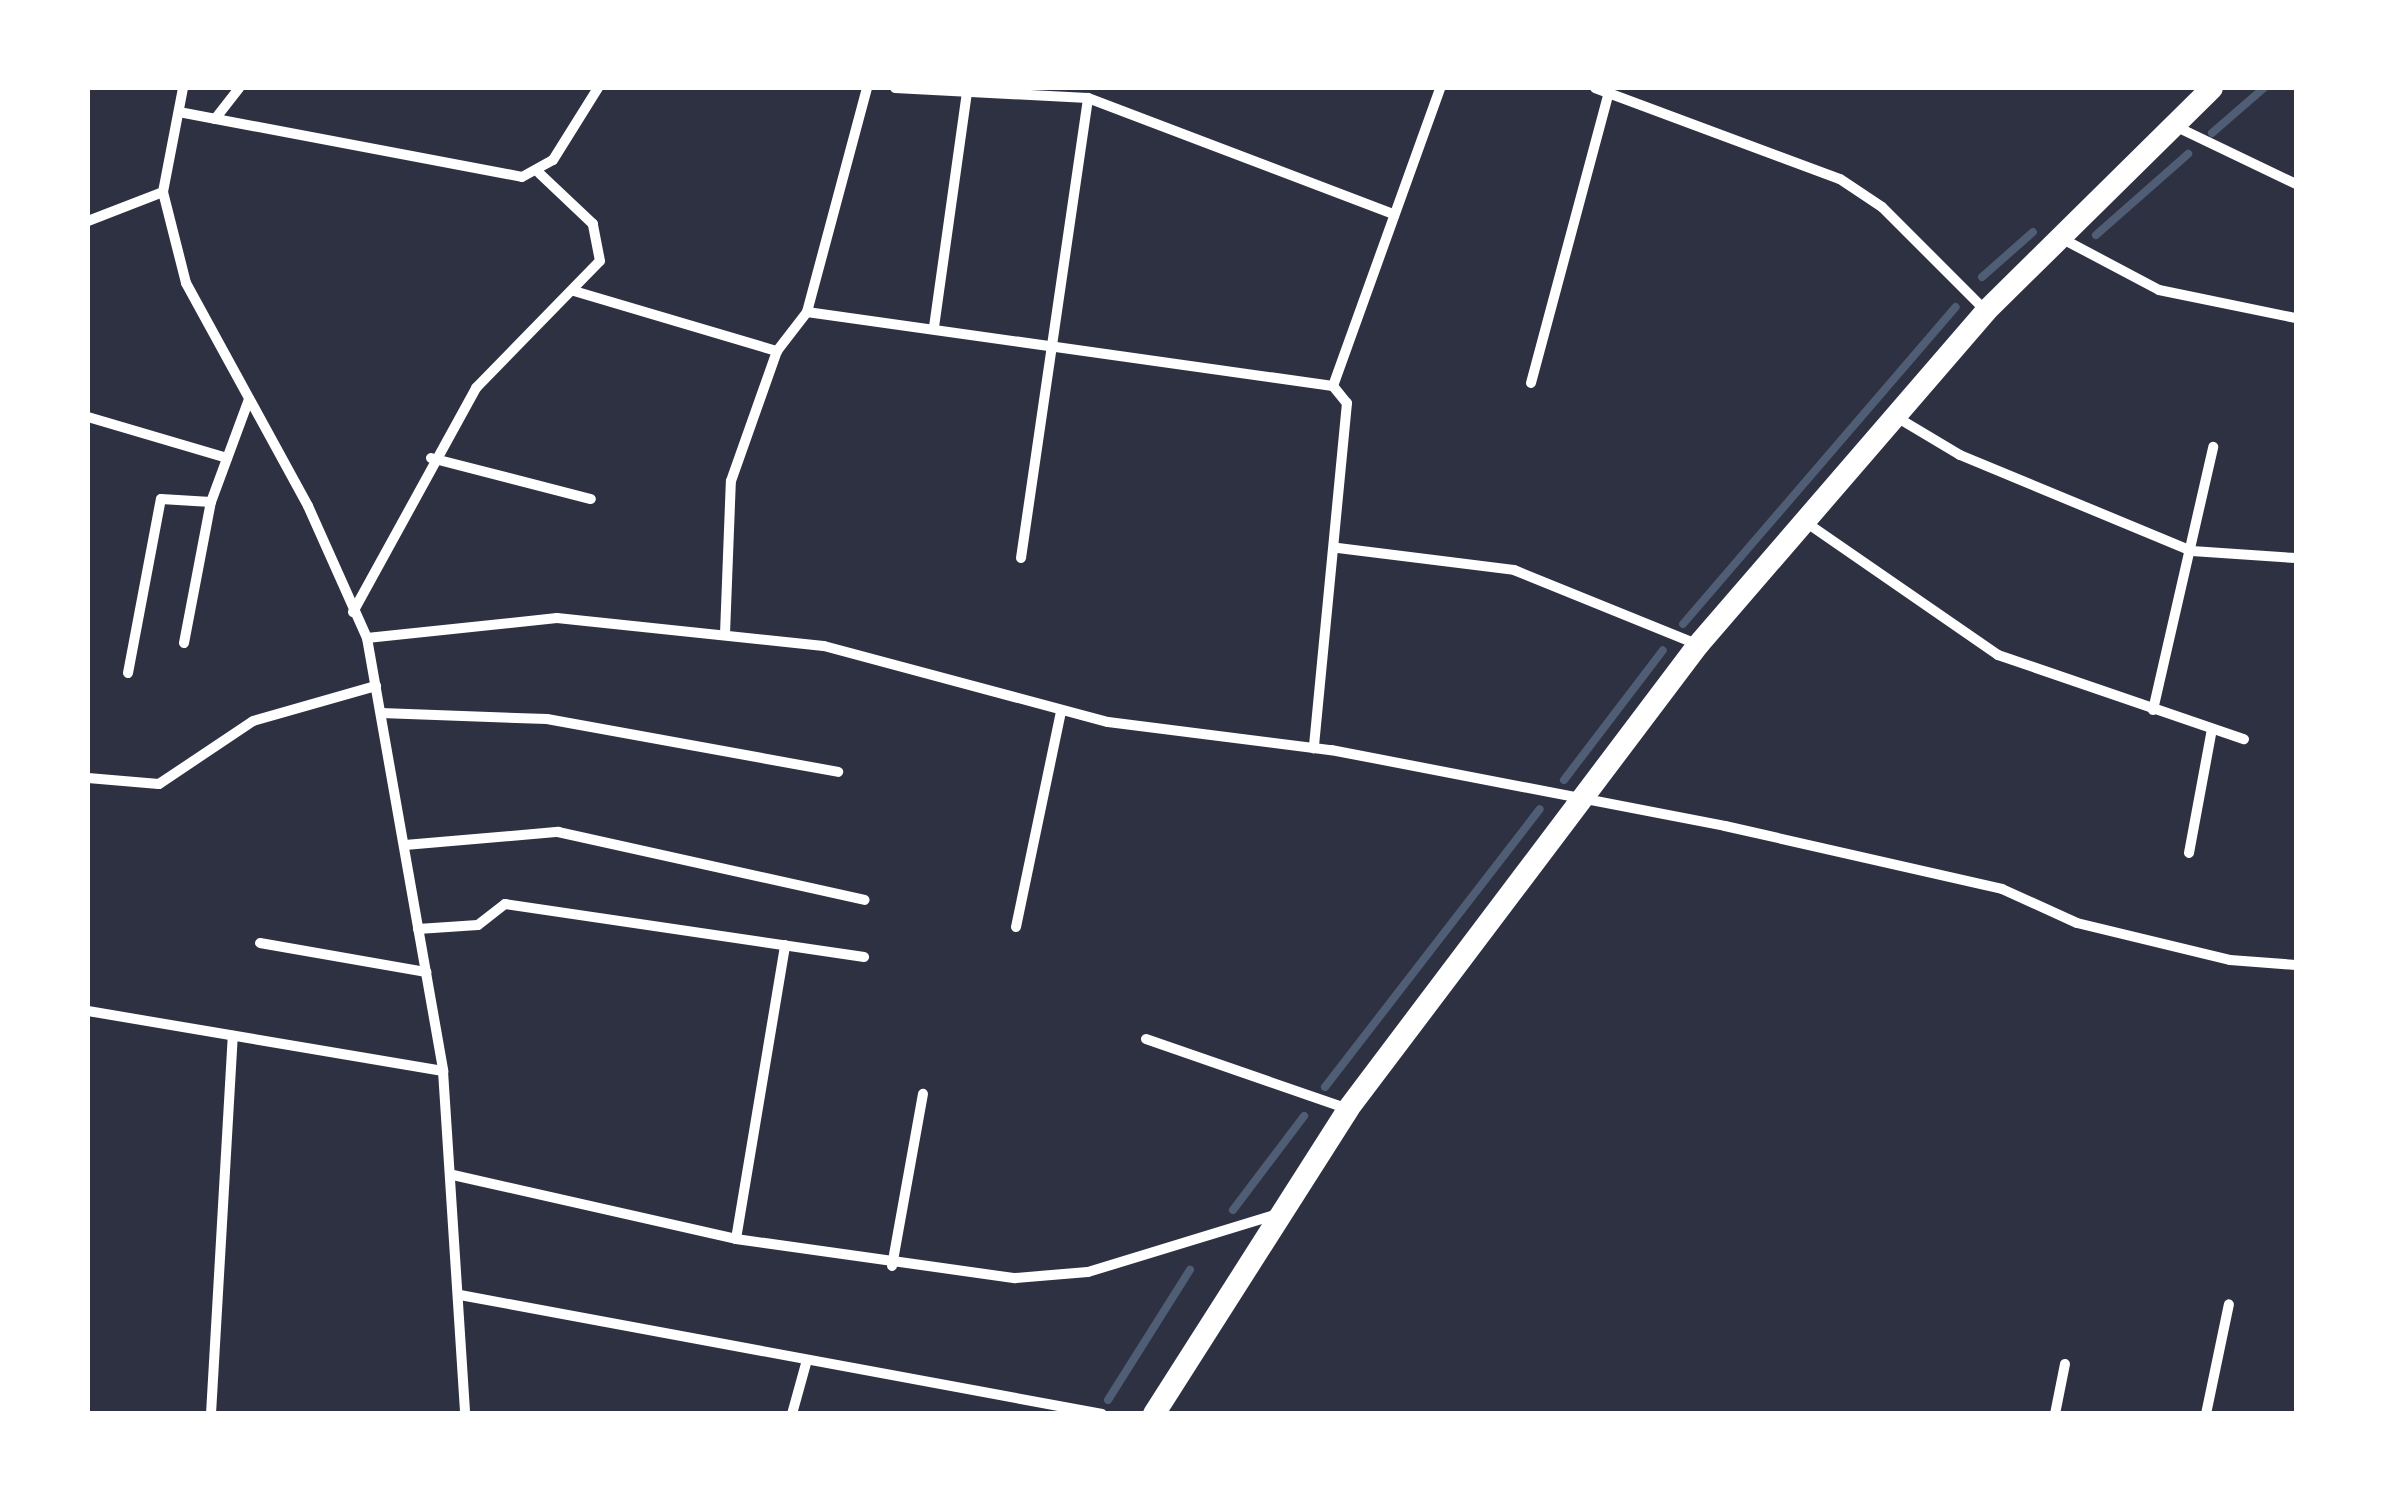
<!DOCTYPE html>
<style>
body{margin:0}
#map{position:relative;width:2384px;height:1501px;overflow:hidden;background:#2d3142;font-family:"DM Sans",sans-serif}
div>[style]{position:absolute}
.stream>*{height:8px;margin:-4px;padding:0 4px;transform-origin:4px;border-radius:4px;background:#4f5d75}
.minor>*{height:10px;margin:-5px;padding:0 5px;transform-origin:5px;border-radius:5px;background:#fff}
.trunk>*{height:22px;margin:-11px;padding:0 11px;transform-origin:11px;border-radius:11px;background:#fff}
span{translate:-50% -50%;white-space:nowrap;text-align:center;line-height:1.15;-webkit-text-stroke:10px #fff;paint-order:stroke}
.frame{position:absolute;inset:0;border:90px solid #fff;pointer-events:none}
</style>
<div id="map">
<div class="stream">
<div style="left:2212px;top:133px;width:69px;rotate:-40.9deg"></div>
<div style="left:2096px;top:235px;width:123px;rotate:-41.4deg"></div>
<div style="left:1982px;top:277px;width:68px;rotate:-41.4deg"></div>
<div style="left:1683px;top:624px;width:418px;rotate:-49.3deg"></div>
<div style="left:1564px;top:780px;width:163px;rotate:-52.7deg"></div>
<div style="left:1325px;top:1087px;width:351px;rotate:-52.3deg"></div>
<div style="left:1233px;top:1210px;width:118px;rotate:-52.9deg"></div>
<div style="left:1108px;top:1400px;width:154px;rotate:-57.8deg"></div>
</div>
<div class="minor">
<div style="left:183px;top:88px;width:106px;rotate:100.9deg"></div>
<div style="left:163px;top:192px;width:94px;rotate:75.8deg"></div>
<div style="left:186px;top:283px;width:254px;rotate:61.3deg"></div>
<div style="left:308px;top:506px;width:145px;rotate:65.9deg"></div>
<div style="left:367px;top:638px;width:440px;rotate:80deg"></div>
<div style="left:443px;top:1071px;width:344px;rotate:86.3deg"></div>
<div style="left:895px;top:88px;width:193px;rotate:3deg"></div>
<div style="left:1088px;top:98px;width:324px;rotate:20.8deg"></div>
<div style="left:1595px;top:88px;width:261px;rotate:20.4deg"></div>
<div style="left:1840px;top:179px;width:50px;rotate:33.7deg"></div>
<div style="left:1882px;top:207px;width:147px;rotate:45deg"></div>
<div style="left:179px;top:112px;width:349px;rotate:10.7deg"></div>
<div style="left:522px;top:177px;width:35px;rotate:-29deg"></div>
<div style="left:553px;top:160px;width:85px;rotate:-58deg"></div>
<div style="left:215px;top:119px;width:39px;rotate:-52deg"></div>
<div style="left:2177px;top:127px;width:132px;rotate:25.6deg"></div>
<div style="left:88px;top:221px;width:80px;rotate:-21.1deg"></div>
<div style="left:2059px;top:237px;width:113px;rotate:27.9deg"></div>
<div style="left:2159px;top:290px;width:140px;rotate:11.6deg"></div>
<div style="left:574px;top:291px;width:212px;rotate:16.5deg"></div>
<div style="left:807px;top:312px;width:232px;rotate:-75deg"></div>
<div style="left:934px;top:327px;width:237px;rotate:-82deg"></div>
<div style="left:1531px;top:383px;width:301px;rotate:-75deg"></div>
<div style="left:1333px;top:386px;width:317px;rotate:-70.2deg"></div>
<div style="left:1893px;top:415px;width:78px;rotate:30.8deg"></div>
<div style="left:1960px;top:455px;width:251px;rotate:22.5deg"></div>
<div style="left:2192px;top:551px;width:104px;rotate:3.9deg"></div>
<div style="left:88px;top:417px;width:145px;rotate:16.4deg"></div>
<div style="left:431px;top:458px;width:165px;rotate:14.4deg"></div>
<div style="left:1804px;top:521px;width:236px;rotate:34.6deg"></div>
<div style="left:1998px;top:655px;width:260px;rotate:18.9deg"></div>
<div style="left:1338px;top:548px;width:177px;rotate:7.1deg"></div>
<div style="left:1514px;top:570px;width:196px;rotate:22.1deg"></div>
<div style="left:1021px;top:558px;width:465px;rotate:-81.7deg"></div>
<div style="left:353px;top:612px;width:256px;rotate:-61.2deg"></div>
<div style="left:476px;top:388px;width:177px;rotate:-45.7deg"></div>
<div style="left:600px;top:261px;width:38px;rotate:-101deg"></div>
<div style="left:593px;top:224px;width:74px;rotate:-136.6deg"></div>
<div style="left:725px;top:634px;width:153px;rotate:-87.8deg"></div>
<div style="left:731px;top:481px;width:138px;rotate:-70.5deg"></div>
<div style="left:777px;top:351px;width:49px;rotate:-52.4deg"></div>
<div style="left:807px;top:312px;width:531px;rotate:8.01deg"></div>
<div style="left:1333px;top:386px;width:22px;rotate:51deg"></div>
<div style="left:1347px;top:403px;width:347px;rotate:95.5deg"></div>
<div style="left:367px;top:638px;width:191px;rotate:-6deg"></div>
<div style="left:557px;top:618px;width:268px;rotate:6deg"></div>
<div style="left:824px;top:646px;width:294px;rotate:15deg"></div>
<div style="left:1108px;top:722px;width:225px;rotate:7.2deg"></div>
<div style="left:1331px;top:750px;width:401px;rotate:10.9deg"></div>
<div style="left:1725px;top:826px;width:284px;rotate:12.8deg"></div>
<div style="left:2002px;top:889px;width:82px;rotate:24.4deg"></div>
<div style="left:2077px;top:923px;width:157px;rotate:13.6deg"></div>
<div style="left:2230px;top:960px;width:66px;rotate:4.3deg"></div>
<div style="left:184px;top:643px;width:144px;rotate:-79.2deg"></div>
<div style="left:211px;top:502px;width:110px;rotate:-69.7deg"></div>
<div style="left:128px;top:673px;width:177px;rotate:-79.3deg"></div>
<div style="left:161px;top:499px;width:50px;rotate:3.4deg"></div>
<div style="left:2153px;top:710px;width:270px;rotate:-77.1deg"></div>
<div style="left:381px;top:713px;width:166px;rotate:2.1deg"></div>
<div style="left:547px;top:719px;width:296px;rotate:10.3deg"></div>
<div style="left:88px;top:778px;width:71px;rotate:4.8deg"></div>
<div style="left:159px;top:784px;width:113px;rotate:-33.8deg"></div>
<div style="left:253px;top:721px;width:128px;rotate:-15.9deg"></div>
<div style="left:405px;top:845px;width:154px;rotate:-4.9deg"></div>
<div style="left:558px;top:832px;width:314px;rotate:12.5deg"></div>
<div style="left:2189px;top:853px;width:126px;rotate:-79.5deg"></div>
<div style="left:1016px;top:927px;width:221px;rotate:-78.2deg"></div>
<div style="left:418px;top:929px;width:60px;rotate:-3.8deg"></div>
<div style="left:478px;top:925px;width:34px;rotate:-38deg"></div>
<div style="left:505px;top:904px;width:363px;rotate:8.4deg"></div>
<div style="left:260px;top:943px;width:169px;rotate:9.9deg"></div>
<div style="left:88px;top:1011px;width:360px;rotate:9.6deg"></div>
<div style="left:1146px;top:1039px;width:214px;rotate:19.1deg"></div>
<div style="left:453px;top:1175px;width:290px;rotate:12.7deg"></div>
<div style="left:736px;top:1239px;width:282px;rotate:8deg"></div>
<div style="left:1015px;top:1278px;width:73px;rotate:-4.7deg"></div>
<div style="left:1088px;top:1272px;width:199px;rotate:-17deg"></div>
<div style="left:736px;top:1239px;width:298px;rotate:-80.5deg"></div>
<div style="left:892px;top:1266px;width:175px;rotate:-79.8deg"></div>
<div style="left:460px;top:1295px;width:653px;rotate:10.5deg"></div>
<div style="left:211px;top:1414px;width:379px;rotate:-86.7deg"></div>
<div style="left:792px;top:1414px;width:56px;rotate:-74.5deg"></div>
<div style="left:2055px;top:1414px;width:51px;rotate:-78.7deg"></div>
<div style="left:2206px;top:1414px;width:112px;rotate:-78.2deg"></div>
</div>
<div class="trunk">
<div style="left:1154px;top:1414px;width:361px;rotate:-57.5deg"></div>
<div style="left:1348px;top:1109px;width:581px;rotate:-52.97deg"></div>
<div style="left:1698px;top:645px;width:441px;rotate:-49.2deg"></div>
<div style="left:1986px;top:311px;width:317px;rotate:-44.6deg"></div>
</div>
<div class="frame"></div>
</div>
